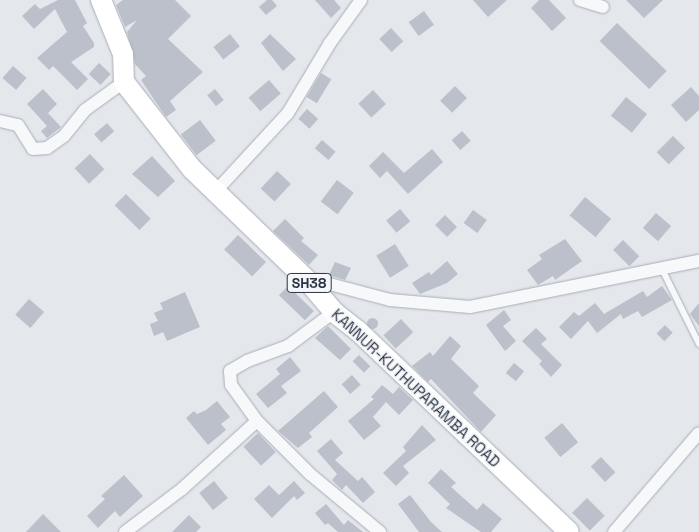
<!DOCTYPE html>
<style>
body{margin:0}
#map{position:relative;width:699px;height:532px;overflow:hidden;background:#e4e7ec;font-family:"Space Grotesk",sans-serif}
div>[style]{position:absolute}
.building>*{inset:0;background:#bbc0ca;transform-origin:0 0}
.round{border-radius:50%}
.roads{filter:drop-shadow(0 0 1px #a9aeb7) drop-shadow(0 0 1px #a9aeb7)}
.lane>*{height:6px;margin:-3px;padding:0 3px;transform-origin:3px;border-radius:3px;background:#f7f8fa}
.street>*{height:12px;margin:-6px;padding:0 6px;transform-origin:6px;border-radius:6px;background:#f7f8fa}
.primary>*{height:20px;margin:-10px;padding:0 10px;transform-origin:10px;border-radius:10px;background:#fff}
span{translate:-50% -50%;white-space:nowrap;text-align:center;line-height:1.15;-webkit-text-stroke:4px #f4f6f9;paint-order:stroke}
.shield-label span{padding:1px 4px;background:#f4f6f9;border:1px solid;border-radius:4px;-webkit-text-stroke-width:0}
.shield-label{font-size:14px;color:#2b3445;font-weight:700}
.street-label{font-size:15px;color:#2b3445}
</style>
<div id="map">
<div class="building">
<div style="clip-path:polygon(58px 0,75px 0,87px 23px,83px 26px,94px 43px,94px 47px,71px 62px,88px 79px,77px 90px,53px 66px,49px 70px,37px 58px,67px 32px,55px 9px,34px 29px,22px 16px,35px 4px,40px 9px)"></div>
<div style="clip-path:polygon(123px 0,175px 0,191px 16px,168px 39px,203px 72px,170px 101px,176px 110px,166px 117px,141px 80px,146px 76px,135px 64px,127px 32px,137px 20px,125px 27px,116px 5px)"></div>
<div style="clip-path:polygon(267px 0,272px 0,277px 6px,266px 15px,259px 7px)"></div>
<div style="clip-path:polygon(315px 0,334px 0,341px 8px,331px 18px)"></div>
<div style="clip-path:polygon(473px 0,507px 0,488px 17px)"></div>
<div style="clip-path:polygon(539px 0,549px 0,566px 18px,552px 31px,531px 8px)"></div>
<div style="clip-path:polygon(626px 0,663px 0,644px 18px)"></div>
<div style="left:424px;top:11px;width:17px;height:19px;rotate:54deg"></div>
<div style="left:617px;top:23px;width:69px;height:25px;rotate:44deg"></div>
<div style="left:391px;top:28px;width:18px;height:16px;rotate:47deg"></div>
<div style="left:230px;top:34px;width:16px;height:21px;rotate:52deg"></div>
<div style="clip-path:polygon(270px 34px,296px 59px,283px 71px,261px 43px)"></div>
<div style="left:99px;top:63px;width:16px;height:15px;rotate:43deg"></div>
<div style="left:13px;top:66px;width:18px;height:16px;rotate:41deg"></div>
<div style="left:321px;top:73px;width:12px;height:28px;rotate:31deg"></div>
<div style="left:269px;top:80px;width:18px;height:27px;rotate:49deg"></div>
<div style="left:455px;top:86px;width:17px;height:21px;rotate:45deg"></div>
<div style="clip-path:polygon(691px 87px,699px 96px,699px 110px,686px 122px,671px 105px)"></div>
<div style="clip-path:polygon(43px 89px,57px 104px,48px 113px,61px 127px,47px 138px,41px 131px,47px 126px,27px 104px)"></div>
<div style="left:215px;top:89px;width:14px;height:10px;rotate:51deg"></div>
<div style="left:373px;top:90px;width:19px;height:20px;rotate:47deg"></div>
<div style="left:626px;top:97px;width:27px;height:24px;rotate:39deg"></div>
<div style="left:307px;top:109px;width:15px;height:13px;rotate:42deg"></div>
<div style="left:200px;top:120px;width:26px;height:24px;rotate:53deg"></div>
<div style="left:107px;top:123px;width:11px;height:17px;rotate:49deg"></div>
<div style="left:462px;top:131px;width:13px;height:14px;rotate:48deg"></div>
<div style="left:673px;top:136px;width:17px;height:23px;rotate:45deg"></div>
<div style="left:322px;top:140px;width:18px;height:11px;rotate:41deg"></div>
<div style="clip-path:polygon(432px 149px,443px 162px,408px 194px,387px 171px,380px 178px,369px 166px,383px 152px,404px 173px)"></div>
<div style="left:90px;top:154px;width:21px;height:21px;rotate:47deg"></div>
<div style="clip-path:polygon(152px 156px,175px 181px,158px 197px,132px 174px)"></div>
<div style="left:277px;top:171px;width:19px;height:24px;rotate:43deg"></div>
<div style="left:337px;top:180px;width:21px;height:27px;rotate:37deg"></div>
<div style="left:126px;top:194px;width:35px;height:16px;rotate:45deg"></div>
<div style="left:585px;top:197px;width:34px;height:24px;rotate:40deg"></div>
<div style="left:400px;top:209px;width:16px;height:18px;rotate:50deg"></div>
<div style="left:473px;top:210px;width:17px;height:16px;rotate:36deg"></div>
<div style="left:656px;top:213px;width:20px;height:20px;rotate:41deg"></div>
<div style="left:445px;top:215px;width:17px;height:14px;rotate:45deg"></div>
<div style="clip-path:polygon(285px 219px,304px 238px,301px 241px,318px 255px,309px 265px,273px 231px)"></div>
<div style="left:238px;top:235px;width:39px;height:20px;rotate:44deg"></div>
<div style="clip-path:polygon(565px 239px,582px 261px,555px 280px,553px 276px,538px 285px,527px 270px,542px 259px,539px 255px)"></div>
<div style="left:623px;top:240px;width:23px;height:14px;rotate:45deg"></div>
<div style="left:395px;top:244px;width:26px;height:22px;rotate:58deg"></div>
<div style="clip-path:polygon(447px 261px,458px 274px,447px 283px,420px 294px,412px 283px,429px 272px,431px 275px)"></div>
<div style="clip-path:polygon(335px 262px,351px 268px,345px 280px,329px 275px)"></div>
<div style="left:288px;top:286px;width:36px;height:13px;rotate:44deg"></div>
<div style="clip-path:polygon(662px 286px,672px 300px,642px 317px,638px 311px,623px 319px,621px 314px,597px 333px,588px 321px,571px 339px,559px 327px,574px 312px,579px 316px,595px 303px,604px 314px,643px 291px,647px 297px)"></div>
<div style="clip-path:polygon(185px 292px,200px 327px,167px 341px,163px 332px,154px 336px,150px 324px,158px 321px,154px 313px,163px 309px,160px 303px)"></div>
<div style="left:29px;top:299px;width:20px;height:21px;rotate:41deg"></div>
<div style="clip-path:polygon(699px 303px,699px 326px,690px 314px)"></div>
<div style="clip-path:polygon(504px 310px,511px 320px,503px 326px,516px 341px,505px 351px,486px 325px)"></div>
<div class="round" style="left:366.5px;top:317.5px;width:11px;height:11px"></div>
<div style="left:401px;top:319px;width:18px;height:24px;rotate:47deg"></div>
<div style="left:665px;top:325px;width:11px;height:12px;rotate:45deg"></div>
<div style="clip-path:polygon(328px 326px,351px 349px,340px 360px,315px 338px)"></div>
<div style="clip-path:polygon(536px 328px,547px 339px,541px 344px,562px 365px,551px 377px,539px 364px,542px 361px,522px 341px)"></div>
<div style="clip-path:polygon(450px 336px,461px 346px,451px 359px,479px 386px,473px 393px,496px 415px,481px 432px,431px 379px,428px 382px,412px 366px,430px 352px,433px 356px)"></div>
<div style="left:359px;top:355px;width:16px;height:9px;rotate:45deg"></div>
<div style="clip-path:polygon(290px 357px,301px 371px,281px 386px,287px 393px,268px 408px,256px 394px,280px 374px,276px 369px)"></div>
<div style="left:514px;top:363px;width:13px;height:13px;rotate:39deg"></div>
<div style="left:352px;top:375px;width:13px;height:14px;rotate:48deg"></div>
<div style="clip-path:polygon(382px 385px,393px 394px,399px 387px,413px 400px,399px 415px,386px 402px,373px 417px,381px 426px,364px 440px,348px 421px,374px 399px,371px 397px)"></div>
<div style="clip-path:polygon(324px 391px,338px 407px,309px 433px,312px 437px,298px 448px,278px 431px)"></div>
<div style="clip-path:polygon(217px 401px,230px 417px,221px 424px,226px 430px,208px 445px,186px 418px,194px 411px,197px 414px,206px 410px)"></div>
<div style="left:562px;top:423px;width:25px;height:23px;rotate:50deg"></div>
<div style="clip-path:polygon(422px 425px,436px 440px,403px 466px,409px 473px,396px 486px,383px 473px,406px 451px,403px 447px)"></div>
<div style="left:258px;top:433px;width:26px;height:20px;rotate:47deg"></div>
<div style="clip-path:polygon(331px 439px,343px 453px,335px 460px,358px 481px,362px 477px,375px 492px,363px 503px,346px 485px,342px 490px,332px 480px,337px 474px,317px 451px)"></div>
<div style="left:601px;top:457px;width:21px;height:14px;rotate:47deg"></div>
<div style="clip-path:polygon(441px 469px,456px 483px,451px 487px,477px 510px,483px 503px,502px 519px,491px 532px,481px 532px,446px 508px,450px 504px,428px 483px)"></div>
<div style="clip-path:polygon(124px 475px,143px 496px,120px 517px,115px 511px,98px 528px,87px 516px,105px 499px,101px 496px)"></div>
<div style="left:214px;top:481px;width:22px;height:19px;rotate:51deg"></div>
<div style="clip-path:polygon(294px 481px,305px 493px,297px 500px,294px 496px,272px 518px,254px 499px,269px 485px,279px 495px)"></div>
<div style="clip-path:polygon(410px 495px,431px 522px,442px 532px,419px 532px,398px 504px)"></div>
<div style="left:587px;top:498px;width:25px;height:21px;rotate:45deg"></div>
<div style="clip-path:polygon(326px 504px,344px 525px,348px 520px,363px 532px,338px 532px,328px 523px,325px 525px,315px 513px)"></div>
<div style="clip-path:polygon(43px 514px,61px 532px,26px 532px)"></div>
<div style="clip-path:polygon(189px 515px,201px 527px,196px 532px,172px 532px)"></div>
</div>
<div class="roads">
<div class="lane">
<div style="left:662px;top:269px;width:84px;rotate:63.7deg"></div>
</div>
<div class="street">
<div style="left:580px;top:0;width:24px;rotate:17deg"></div>
<div style="left:0;top:121px;width:18px;rotate:13deg"></div>
<div style="left:18px;top:125px;width:28px;rotate:58deg"></div>
<div style="left:33px;top:149px;width:14px;rotate:-4deg"></div>
<div style="left:47px;top:148px;width:21px;rotate:-35deg"></div>
<div style="left:64px;top:136px;width:33px;rotate:-51deg"></div>
<div style="left:85px;top:110px;width:48px;rotate:-35.7deg"></div>
<div style="left:216px;top:191px;width:106px;rotate:-47.3deg"></div>
<div style="left:288px;top:113px;width:82px;rotate:-59deg"></div>
<div style="left:330px;top:43px;width:53px;rotate:-54.2deg"></div>
<div style="left:307px;top:278px;width:86px;rotate:14.8deg"></div>
<div style="left:390px;top:300px;width:80px;rotate:5deg"></div>
<div style="left:470px;top:307px;width:234px;rotate:-11.4deg"></div>
<div style="left:257px;top:421px;width:75px;rotate:45deg"></div>
<div style="left:310px;top:474px;width:91px;rotate:39.6deg"></div>
<div style="left:125px;top:532px;width:71px;rotate:-37deg"></div>
<div style="left:182px;top:489px;width:101px;rotate:-42.2deg"></div>
<div style="left:257px;top:421px;width:44px;rotate:-125.8deg"></div>
<div style="left:231px;top:385px;width:14px;rotate:-94deg"></div>
<div style="left:230px;top:371px;width:20px;rotate:-30deg"></div>
<div style="left:247px;top:361px;width:44px;rotate:-20.1deg"></div>
<div style="left:288px;top:346px;width:57px;rotate:-36.5deg"></div>
<div style="left:614px;top:532px;width:130px;rotate:-49.4deg"></div>
</div>
<div class="primary">
<div style="left:101px;top:0;width:58px;rotate:67.8deg"></div>
<div style="left:123px;top:54px;width:28px;rotate:88deg"></div>
<div style="left:124px;top:82px;width:110px;rotate:52deg"></div>
<div style="left:192px;top:169px;width:157px;rotate:44deg"></div>
<div style="left:305px;top:278px;width:46px;rotate:49.4deg"></div>
<div style="left:335px;top:313px;width:29px;rotate:38deg"></div>
<div style="left:358px;top:331px;width:291px;rotate:43.6deg"></div>
</div>
</div>
<div class="shield-label">
<span style="left:309px;top:283px">SH38</span>
</div>
<div class="street-label">
<span style="left:416px;top:388px;rotate:43deg">KANNUR-KUTHUPARAMBA ROAD</span>
</div>
</div>
